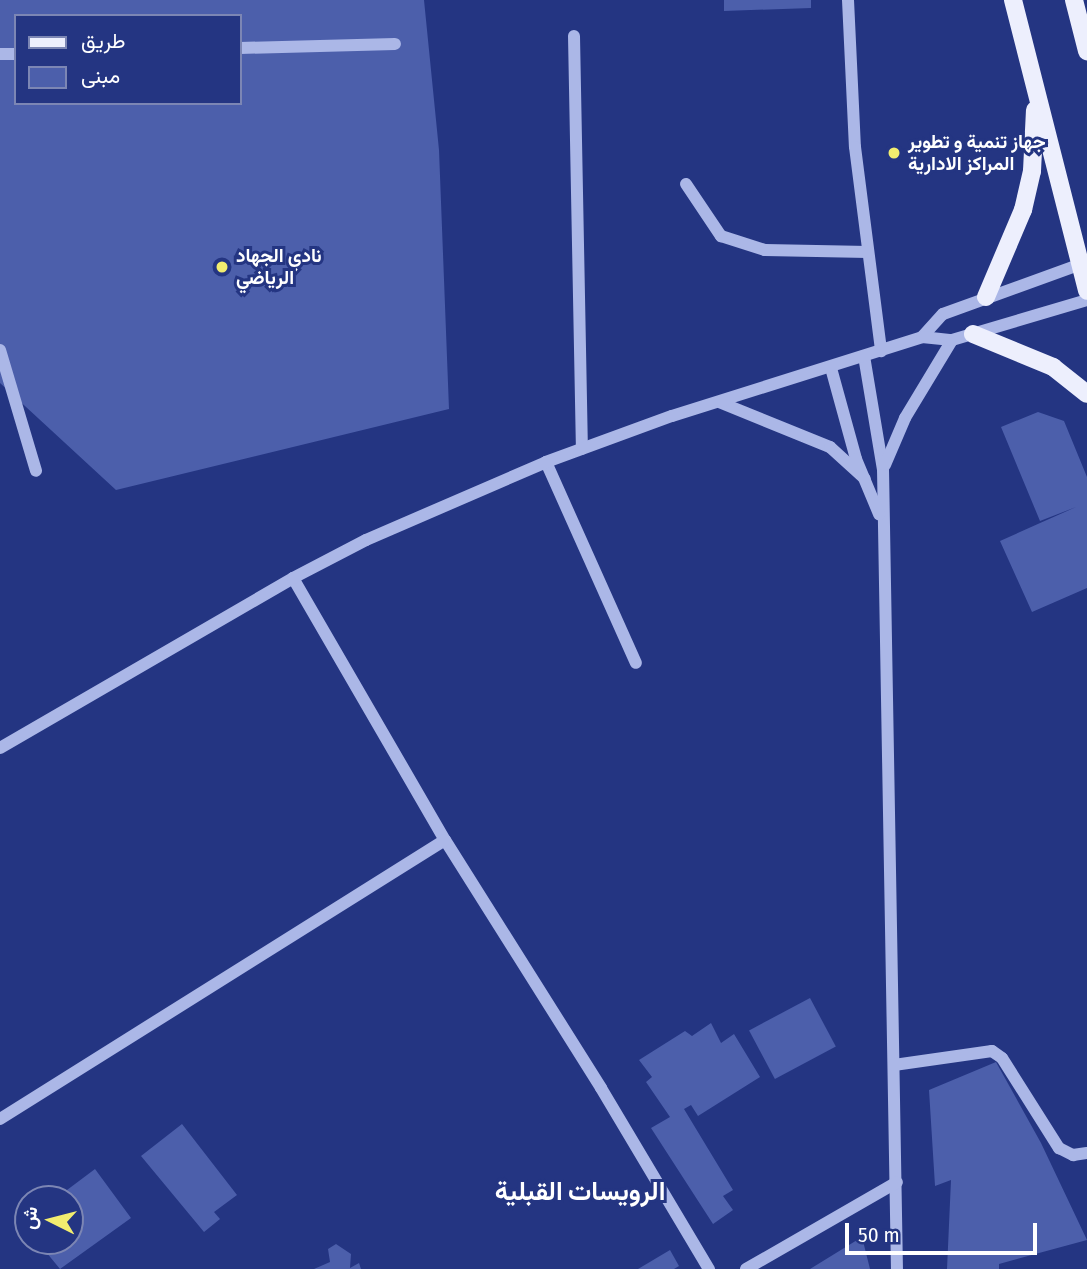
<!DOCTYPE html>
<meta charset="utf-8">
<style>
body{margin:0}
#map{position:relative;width:1087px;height:1269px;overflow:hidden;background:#243582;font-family:"Fira Sans Condensed",Vazirmatn,sans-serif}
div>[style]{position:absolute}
.building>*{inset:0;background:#4c5fab;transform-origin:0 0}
.minor>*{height:12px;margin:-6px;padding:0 6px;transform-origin:6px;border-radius:6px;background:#abb7e7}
.major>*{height:18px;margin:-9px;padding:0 9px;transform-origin:9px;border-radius:9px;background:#edeffd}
.dots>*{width:19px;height:19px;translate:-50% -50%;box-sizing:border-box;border:4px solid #243582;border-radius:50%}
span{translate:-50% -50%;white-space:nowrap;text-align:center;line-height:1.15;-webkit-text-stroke:6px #243582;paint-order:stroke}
.poi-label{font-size:19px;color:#fff;font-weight:700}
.left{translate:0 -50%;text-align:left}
.district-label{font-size:26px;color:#fff;font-weight:700}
.legend{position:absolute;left:14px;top:14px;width:228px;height:91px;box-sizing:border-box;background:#243582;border:2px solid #7c86b4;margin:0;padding:9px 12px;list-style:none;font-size:21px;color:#fff}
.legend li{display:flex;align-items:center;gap:14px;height:35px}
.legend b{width:35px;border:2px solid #7c86b4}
.north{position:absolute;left:14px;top:1185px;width:70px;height:70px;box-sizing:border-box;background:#243582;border:2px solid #7c86b4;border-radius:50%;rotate:276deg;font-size:19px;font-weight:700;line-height:28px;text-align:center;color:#fff}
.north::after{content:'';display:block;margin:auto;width:24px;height:32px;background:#f2ed6f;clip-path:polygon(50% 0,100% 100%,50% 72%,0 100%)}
.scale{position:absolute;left:845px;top:1223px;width:192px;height:32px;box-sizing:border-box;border:4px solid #fff;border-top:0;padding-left:9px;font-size:21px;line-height:24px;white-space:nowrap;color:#fff;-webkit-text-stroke:5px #243582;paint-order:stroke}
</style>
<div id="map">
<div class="building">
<div style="clip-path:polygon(evenodd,0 0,424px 0,439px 150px,449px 409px,116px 490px,0 383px,0 0,16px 16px,240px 16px,240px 103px,16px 103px,16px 16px)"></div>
<div style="clip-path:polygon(724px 0,811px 0,811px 8px,724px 11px)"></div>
<div style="clip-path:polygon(1038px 412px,1064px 421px,1087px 477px,1087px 588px,1032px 612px,1000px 541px,1076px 507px,1040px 521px,1001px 427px)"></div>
<div style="left:810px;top:998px;width:55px;height:69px;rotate:62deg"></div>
<div style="clip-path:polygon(711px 1023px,721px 1043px,734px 1034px,760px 1077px,698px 1116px,691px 1105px,684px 1109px,733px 1190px,723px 1196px,733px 1210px,713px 1224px,651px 1128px,670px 1117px,646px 1082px,652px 1077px,639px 1060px,685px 1031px,692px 1036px)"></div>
<div style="clip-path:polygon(996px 1062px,1041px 1143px,1087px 1240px,999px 1264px,999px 1269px,947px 1269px,951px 1180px,935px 1186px,929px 1090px)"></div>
<div style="clip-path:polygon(182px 1124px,237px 1195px,214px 1212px,220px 1219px,204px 1232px,141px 1156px)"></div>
<div style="clip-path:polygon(95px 1169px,131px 1218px,60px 1269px,37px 1241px,70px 1241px,70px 1199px,55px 1199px)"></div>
<div style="clip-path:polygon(862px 1237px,870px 1269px,810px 1269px)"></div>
<div style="clip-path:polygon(336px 1244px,351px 1254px,350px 1268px,359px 1263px,361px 1269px,314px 1269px,330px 1262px,328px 1249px)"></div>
<div style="clip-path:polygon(670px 1250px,679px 1266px,674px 1269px,638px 1269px)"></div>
</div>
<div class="minor">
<div style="left:848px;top:0;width:147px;rotate:87.3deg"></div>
<div style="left:855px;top:147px;width:206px;rotate:82.7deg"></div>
<div style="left:574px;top:36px;width:413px;rotate:88.9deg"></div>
<div style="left:240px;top:48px;width:155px;rotate:-1.5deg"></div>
<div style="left:0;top:54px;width:16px"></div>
<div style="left:686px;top:184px;width:63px;rotate:56.1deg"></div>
<div style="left:721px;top:236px;width:46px;rotate:17.7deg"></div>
<div style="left:765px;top:250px;width:103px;rotate:1.1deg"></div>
<div style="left:922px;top:337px;width:31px;rotate:-48deg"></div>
<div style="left:943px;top:314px;width:153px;rotate:-19.9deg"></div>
<div style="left:0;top:350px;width:126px;rotate:73.4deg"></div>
<div style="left:864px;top:356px;width:115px;rotate:80.5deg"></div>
<div style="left:883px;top:469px;width:800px;rotate:89deg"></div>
<div style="left:831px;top:368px;width:94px;rotate:74.6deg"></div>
<div style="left:856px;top:459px;width:60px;rotate:67.3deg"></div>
<div style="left:719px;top:402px;width:120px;rotate:22.1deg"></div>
<div style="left:830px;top:447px;width:47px;rotate:42.4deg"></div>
<div style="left:546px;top:462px;width:220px;rotate:65.9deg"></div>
<div style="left:885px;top:465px;width:51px;rotate:-66.9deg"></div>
<div style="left:905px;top:418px;width:91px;rotate:-58.9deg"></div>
<div style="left:293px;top:578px;width:303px;rotate:59.9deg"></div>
<div style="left:445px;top:840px;width:293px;rotate:57.8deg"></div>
<div style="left:601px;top:1088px;width:211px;rotate:59.2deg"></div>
<div style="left:0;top:748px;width:339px;rotate:-30.1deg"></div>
<div style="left:293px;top:578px;width:82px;rotate:-27.5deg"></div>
<div style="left:366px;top:540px;width:196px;rotate:-23.4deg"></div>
<div style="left:546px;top:462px;width:134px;rotate:-20.1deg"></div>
<div style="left:672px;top:416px;width:262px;rotate:-17.5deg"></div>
<div style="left:922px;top:337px;width:30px;rotate:6deg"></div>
<div style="left:952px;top:340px;width:141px;rotate:-16.5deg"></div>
<div style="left:894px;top:1065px;width:99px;rotate:-8.1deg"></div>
<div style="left:992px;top:1051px;width:12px;rotate:35deg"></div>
<div style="left:1002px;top:1058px;width:107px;rotate:57.7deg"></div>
<div style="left:1059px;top:1148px;width:16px;rotate:27deg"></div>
<div style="left:1073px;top:1155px;width:14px;rotate:-8deg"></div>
<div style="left:0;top:1119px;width:525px;rotate:-32.09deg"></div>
<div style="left:746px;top:1269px;width:174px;rotate:-29.9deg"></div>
</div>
<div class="major">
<div style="left:1013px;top:0;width:300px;rotate:75.7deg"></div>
<div style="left:1074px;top:0;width:53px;rotate:75.7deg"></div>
<div style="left:986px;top:297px;width:95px;rotate:-67deg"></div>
<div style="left:1023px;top:210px;width:40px;rotate:-77deg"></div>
<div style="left:1032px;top:171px;width:61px;rotate:-87.2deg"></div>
<div style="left:973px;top:334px;width:87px;rotate:22.4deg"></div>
<div style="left:1053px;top:367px;width:43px;rotate:38.5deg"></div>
</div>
<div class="dots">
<div style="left:894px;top:153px;background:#f2ed6f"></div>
<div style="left:222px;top:267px;background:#f2ed6f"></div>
</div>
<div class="poi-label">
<span class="left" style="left:908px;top:153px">جهاز تنمية و تطوير<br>المراكز الادارية</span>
<span class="left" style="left:236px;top:267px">نادي الجهاد<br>الرياضي</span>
</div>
<div class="district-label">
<span style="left:580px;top:1192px">الرويسات القبلية</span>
</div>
<ul class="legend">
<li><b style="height:9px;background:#edeffd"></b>طريق</li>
<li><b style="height:19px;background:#4c5fab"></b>مبنى</li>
</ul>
<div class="north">ش</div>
<div class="scale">50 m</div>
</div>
